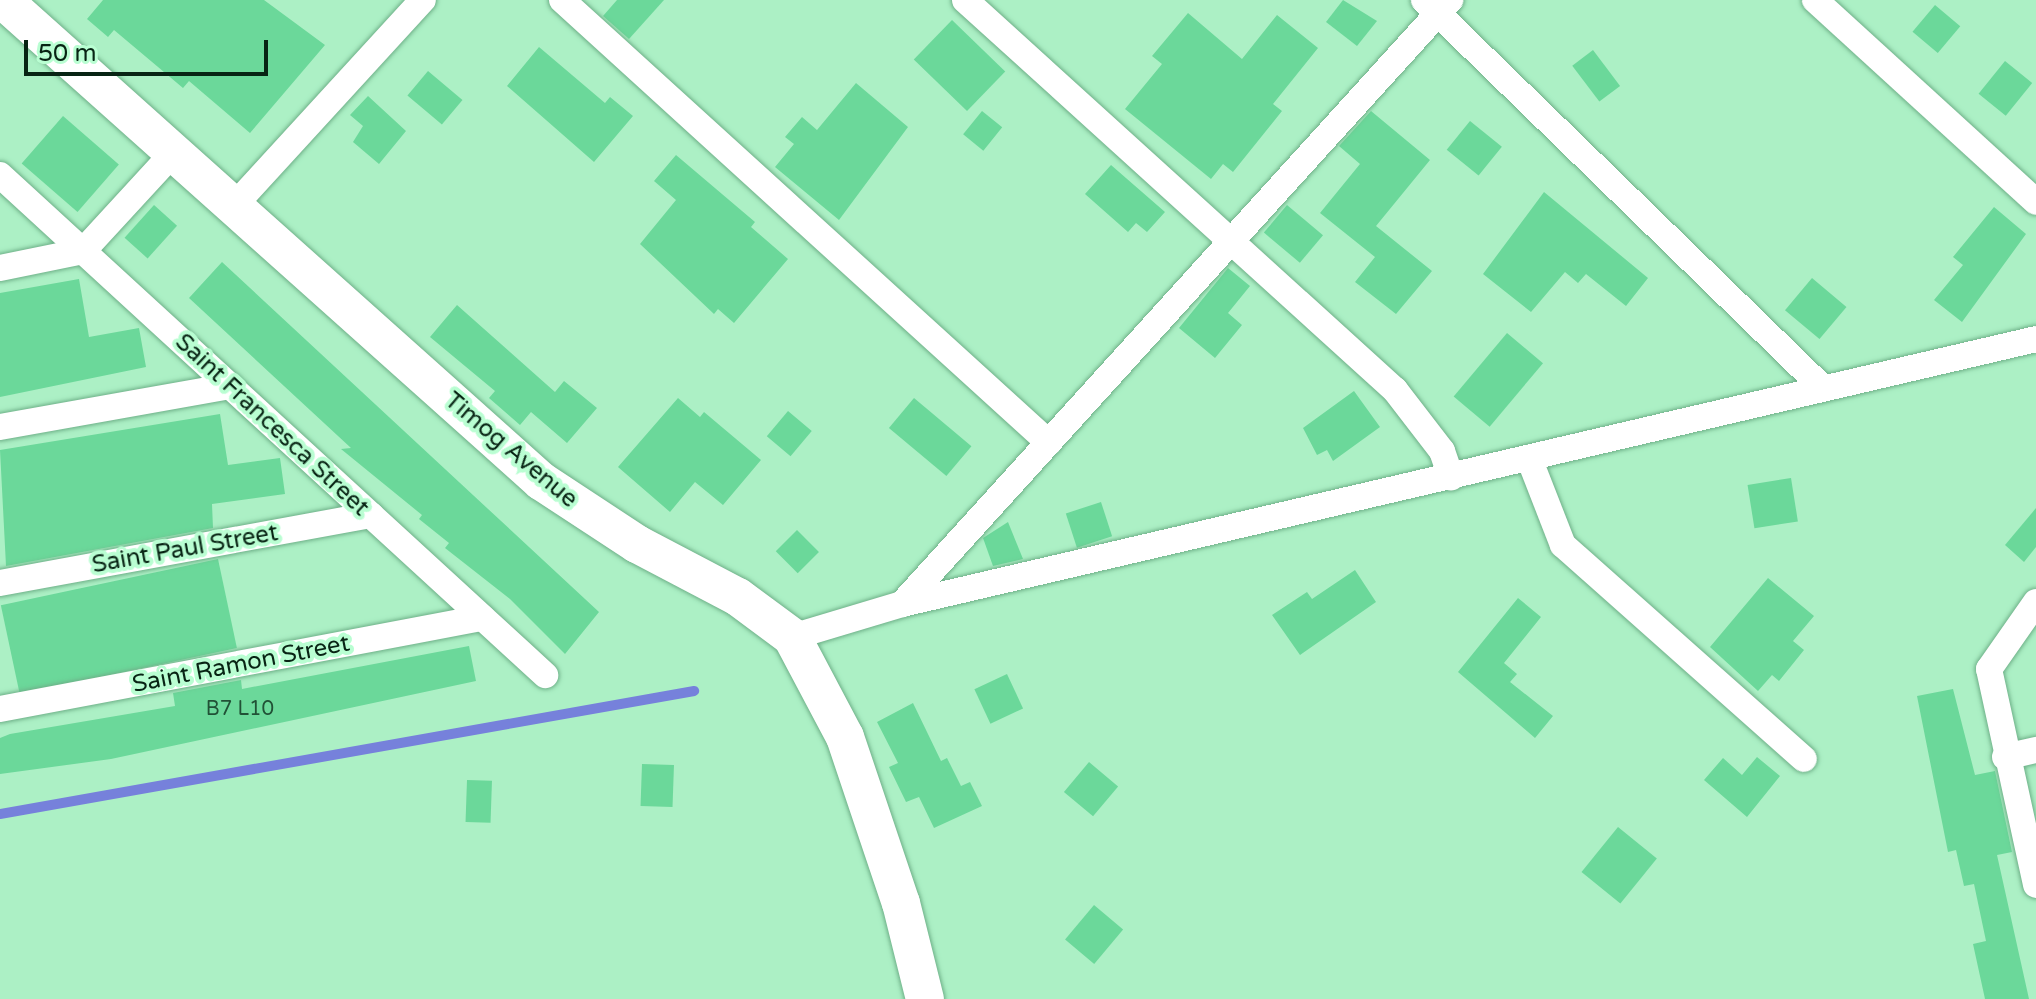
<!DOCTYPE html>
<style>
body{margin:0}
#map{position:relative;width:2036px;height:999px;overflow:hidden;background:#acf0c5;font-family:"Varela Round",sans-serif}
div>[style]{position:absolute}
.stream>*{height:10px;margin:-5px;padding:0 5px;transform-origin:5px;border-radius:5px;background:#7681db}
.building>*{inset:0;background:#6bd89a;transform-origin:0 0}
.roads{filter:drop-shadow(0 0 2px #6eb088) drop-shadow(0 0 2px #6eb088)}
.street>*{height:26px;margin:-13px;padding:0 13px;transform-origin:13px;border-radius:13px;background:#fff}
.secondary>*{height:38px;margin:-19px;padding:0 19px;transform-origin:19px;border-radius:19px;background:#fff}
span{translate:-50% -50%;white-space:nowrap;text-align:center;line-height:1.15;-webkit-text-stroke:8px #b9fed2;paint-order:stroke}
.number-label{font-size:20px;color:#215136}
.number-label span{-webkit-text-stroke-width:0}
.street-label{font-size:24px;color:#082414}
.scale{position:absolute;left:24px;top:40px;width:244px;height:36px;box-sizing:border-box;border:4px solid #082414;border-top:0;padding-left:10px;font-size:24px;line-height:28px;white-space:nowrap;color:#082414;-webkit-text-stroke:6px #b9fed2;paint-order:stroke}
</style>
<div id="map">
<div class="stream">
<div style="left:0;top:814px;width:705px;rotate:-10.05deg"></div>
</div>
<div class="building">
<div style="clip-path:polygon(103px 0,264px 0,325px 45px,250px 133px,189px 81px,183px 88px,114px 30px,108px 37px,87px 19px)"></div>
<div style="clip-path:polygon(617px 0,664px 0,629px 39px,603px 16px)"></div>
<div style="clip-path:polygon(1343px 0,1377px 21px,1357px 46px,1326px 22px)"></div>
<div style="left:1935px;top:5px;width:33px;height:35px;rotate:40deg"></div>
<div style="clip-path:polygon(1188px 13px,1242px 59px,1277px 15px,1318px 48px,1273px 104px,1282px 111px,1233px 172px,1223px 164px,1211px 179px,1125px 109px,1162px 64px,1152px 56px)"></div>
<div style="left:952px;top:20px;width:74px;height:55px;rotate:44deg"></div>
<div style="clip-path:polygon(539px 47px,605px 103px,610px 97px,633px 116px,594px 162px,507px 86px)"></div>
<div style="left:1593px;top:50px;width:45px;height:26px;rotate:53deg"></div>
<div style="left:2005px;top:61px;width:35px;height:42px;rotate:39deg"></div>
<div style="left:428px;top:71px;width:45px;height:32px;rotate:40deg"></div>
<div style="clip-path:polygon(856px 83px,908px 127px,839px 220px,775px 167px,794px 144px,785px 137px,802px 117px,817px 130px)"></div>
<div style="clip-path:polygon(368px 96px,406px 131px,379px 164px,353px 142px,363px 126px,350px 115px)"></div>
<div style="left:982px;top:111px;width:26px;height:30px;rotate:39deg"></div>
<div style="clip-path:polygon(1371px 111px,1430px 160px,1376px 226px,1432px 271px,1396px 314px,1355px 282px,1375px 257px,1320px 213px,1360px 164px,1339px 146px)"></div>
<div style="left:63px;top:116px;width:74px;height:63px;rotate:41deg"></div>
<div style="left:1470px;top:121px;width:41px;height:37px;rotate:39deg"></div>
<div style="clip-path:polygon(676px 155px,755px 222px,751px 227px,788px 259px,734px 323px,718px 309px,714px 314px,640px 244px,676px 200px,654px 181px)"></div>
<div style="clip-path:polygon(1111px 165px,1165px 212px,1147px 232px,1136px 223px,1128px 232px,1085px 194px)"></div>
<div style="clip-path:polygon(1544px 192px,1648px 278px,1626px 306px,1586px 274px,1578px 283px,1565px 272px,1531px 312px,1483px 274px)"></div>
<div style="left:154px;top:205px;width:31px;height:44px;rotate:42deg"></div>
<div style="left:1287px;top:205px;width:47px;height:36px;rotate:40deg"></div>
<div style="clip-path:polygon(1994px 207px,2026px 234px,1962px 322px,1934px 300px,1963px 265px,1953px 257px)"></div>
<div style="clip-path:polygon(222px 262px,599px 612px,565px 654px,510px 599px,445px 548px,449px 543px,419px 519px,422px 515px,341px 449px,351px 448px,189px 298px)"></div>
<div style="clip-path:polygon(1228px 268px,1250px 286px,1228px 313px,1242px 325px,1215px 358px,1179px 328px)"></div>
<div style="left:1812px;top:278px;width:45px;height:42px;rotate:40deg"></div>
<div style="clip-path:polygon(79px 279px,89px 337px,139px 328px,146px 367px,0 397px,0 293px)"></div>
<div style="clip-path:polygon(457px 305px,555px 392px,564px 381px,597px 408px,567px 443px,531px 412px,520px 425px,489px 398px,495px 391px,430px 337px)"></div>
<div style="left:1507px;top:333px;width:47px;height:83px;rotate:40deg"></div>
<div style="clip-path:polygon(1354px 391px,1380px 427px,1333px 461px,1327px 450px,1317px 455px,1303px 428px)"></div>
<div style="clip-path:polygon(678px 398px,700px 417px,704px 412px,761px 460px,723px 505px,695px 482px,670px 512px,618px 467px)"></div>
<div style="left:914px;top:398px;width:75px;height:39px;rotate:40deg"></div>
<div style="left:788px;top:411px;width:31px;height:33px;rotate:40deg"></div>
<div style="clip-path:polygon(220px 414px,228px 465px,280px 458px,285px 494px,212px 504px,213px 528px,6px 566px,0 450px)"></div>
<div style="left:1791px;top:478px;width:44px;height:44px;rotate:81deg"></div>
<div style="left:1101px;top:502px;width:36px;height:37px;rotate:72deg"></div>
<div style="clip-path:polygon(2036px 508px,2036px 547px,2024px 562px,2005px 545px)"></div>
<div style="clip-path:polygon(1008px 522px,1023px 559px,993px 566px,983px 538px)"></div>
<div style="left:797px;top:530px;width:31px;height:30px;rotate:45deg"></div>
<div style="left:218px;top:559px;width:91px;height:222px;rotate:78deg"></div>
<div style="clip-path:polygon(1355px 570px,1376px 602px,1300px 655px,1272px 615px,1307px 592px,1312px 599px)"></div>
<div style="clip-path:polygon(1768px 578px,1814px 616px,1793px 641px,1804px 650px,1779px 681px,1772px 675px,1758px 691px,1710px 647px)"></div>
<div style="clip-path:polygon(1518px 598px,1541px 617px,1504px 663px,1517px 674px,1510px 682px,1553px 716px,1535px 738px,1458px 672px)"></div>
<div style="clip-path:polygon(469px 646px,476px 681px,111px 759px,0 774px,0 738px,10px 734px,175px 706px,173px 693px,241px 680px,242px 689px)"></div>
<div style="left:1007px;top:674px;width:38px;height:36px;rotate:65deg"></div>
<div style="clip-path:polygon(1953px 689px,1975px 775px,1995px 771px,2012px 852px,1997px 855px,2029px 999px,1985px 999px,1973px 944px,1986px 941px,1974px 884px,1964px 886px,1956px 850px,1948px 852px,1917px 696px)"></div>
<div style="clip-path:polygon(913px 703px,941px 761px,947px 758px,961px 786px,970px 782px,982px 806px,934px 828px,919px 797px,906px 802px,889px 767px,898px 763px,877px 722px)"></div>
<div style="clip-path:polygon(1757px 757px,1780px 776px,1747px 817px,1704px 780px,1723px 758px,1742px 775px)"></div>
<div style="left:1089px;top:762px;width:38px;height:39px;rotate:40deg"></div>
<div style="left:642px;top:764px;width:32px;height:42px;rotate:2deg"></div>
<div style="left:467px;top:780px;width:25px;height:42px;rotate:2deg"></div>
<div style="left:1618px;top:827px;width:50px;height:58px;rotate:39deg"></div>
<div style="left:1094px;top:905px;width:38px;height:45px;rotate:40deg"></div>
</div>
<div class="roads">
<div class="street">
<div style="left:562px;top:0;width:658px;rotate:42.29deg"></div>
<div style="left:965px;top:0;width:581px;rotate:42.21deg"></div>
<div style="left:1395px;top:390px;width:77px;rotate:52.4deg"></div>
<div style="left:1442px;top:451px;width:28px;rotate:71deg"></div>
<div style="left:1424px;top:0;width:554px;rotate:44.2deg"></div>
<div style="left:1815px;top:0;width:299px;rotate:42.4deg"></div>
<div style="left:0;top:175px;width:740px;rotate:42.53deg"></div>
<div style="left:233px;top:207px;width:281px;rotate:-47.5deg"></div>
<div style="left:0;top:268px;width:85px;rotate:-11.6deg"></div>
<div style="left:83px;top:251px;width:133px;rotate:-47.4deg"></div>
<div style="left:0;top:427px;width:234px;rotate:-10.1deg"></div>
<div style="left:1529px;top:458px;width:93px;rotate:68.7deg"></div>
<div style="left:1563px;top:545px;width:322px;rotate:41.6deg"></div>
<div style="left:0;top:583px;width:377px;rotate:-10.4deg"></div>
<div style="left:2036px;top:602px;width:82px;rotate:125deg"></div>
<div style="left:1989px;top:669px;width:221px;rotate:77.7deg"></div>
<div style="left:902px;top:604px;width:816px;rotate:-47.78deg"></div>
<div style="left:792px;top:637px;width:115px;rotate:-16.7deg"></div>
<div style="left:902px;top:604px;width:1165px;rotate:-13.15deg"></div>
<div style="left:0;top:709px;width:491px;rotate:-10.7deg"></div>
<div style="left:2005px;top:757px;width:32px;rotate:-13deg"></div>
</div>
<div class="secondary">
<div style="left:3px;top:0;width:722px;rotate:41.8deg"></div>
<div style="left:541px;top:481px;width:115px;rotate:33.3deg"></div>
<div style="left:637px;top:544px;width:114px;rotate:27.7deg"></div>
<div style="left:738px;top:597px;width:67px;rotate:36.5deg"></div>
<div style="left:792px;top:637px;width:113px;rotate:62.1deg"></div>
<div style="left:845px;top:737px;width:175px;rotate:71.4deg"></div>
<div style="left:901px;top:903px;width:99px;rotate:76deg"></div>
</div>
</div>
<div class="number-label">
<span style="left:240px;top:709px">B7 L10</span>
</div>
<div class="street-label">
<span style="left:272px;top:425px;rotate:43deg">Saint Francesca Street</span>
<span style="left:511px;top:450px;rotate:40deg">Timog Avenue</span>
<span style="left:185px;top:549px;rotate:-10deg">Saint Paul Street</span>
<span style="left:241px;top:664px;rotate:-11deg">Saint Ramon Street</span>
</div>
<div class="scale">50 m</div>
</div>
